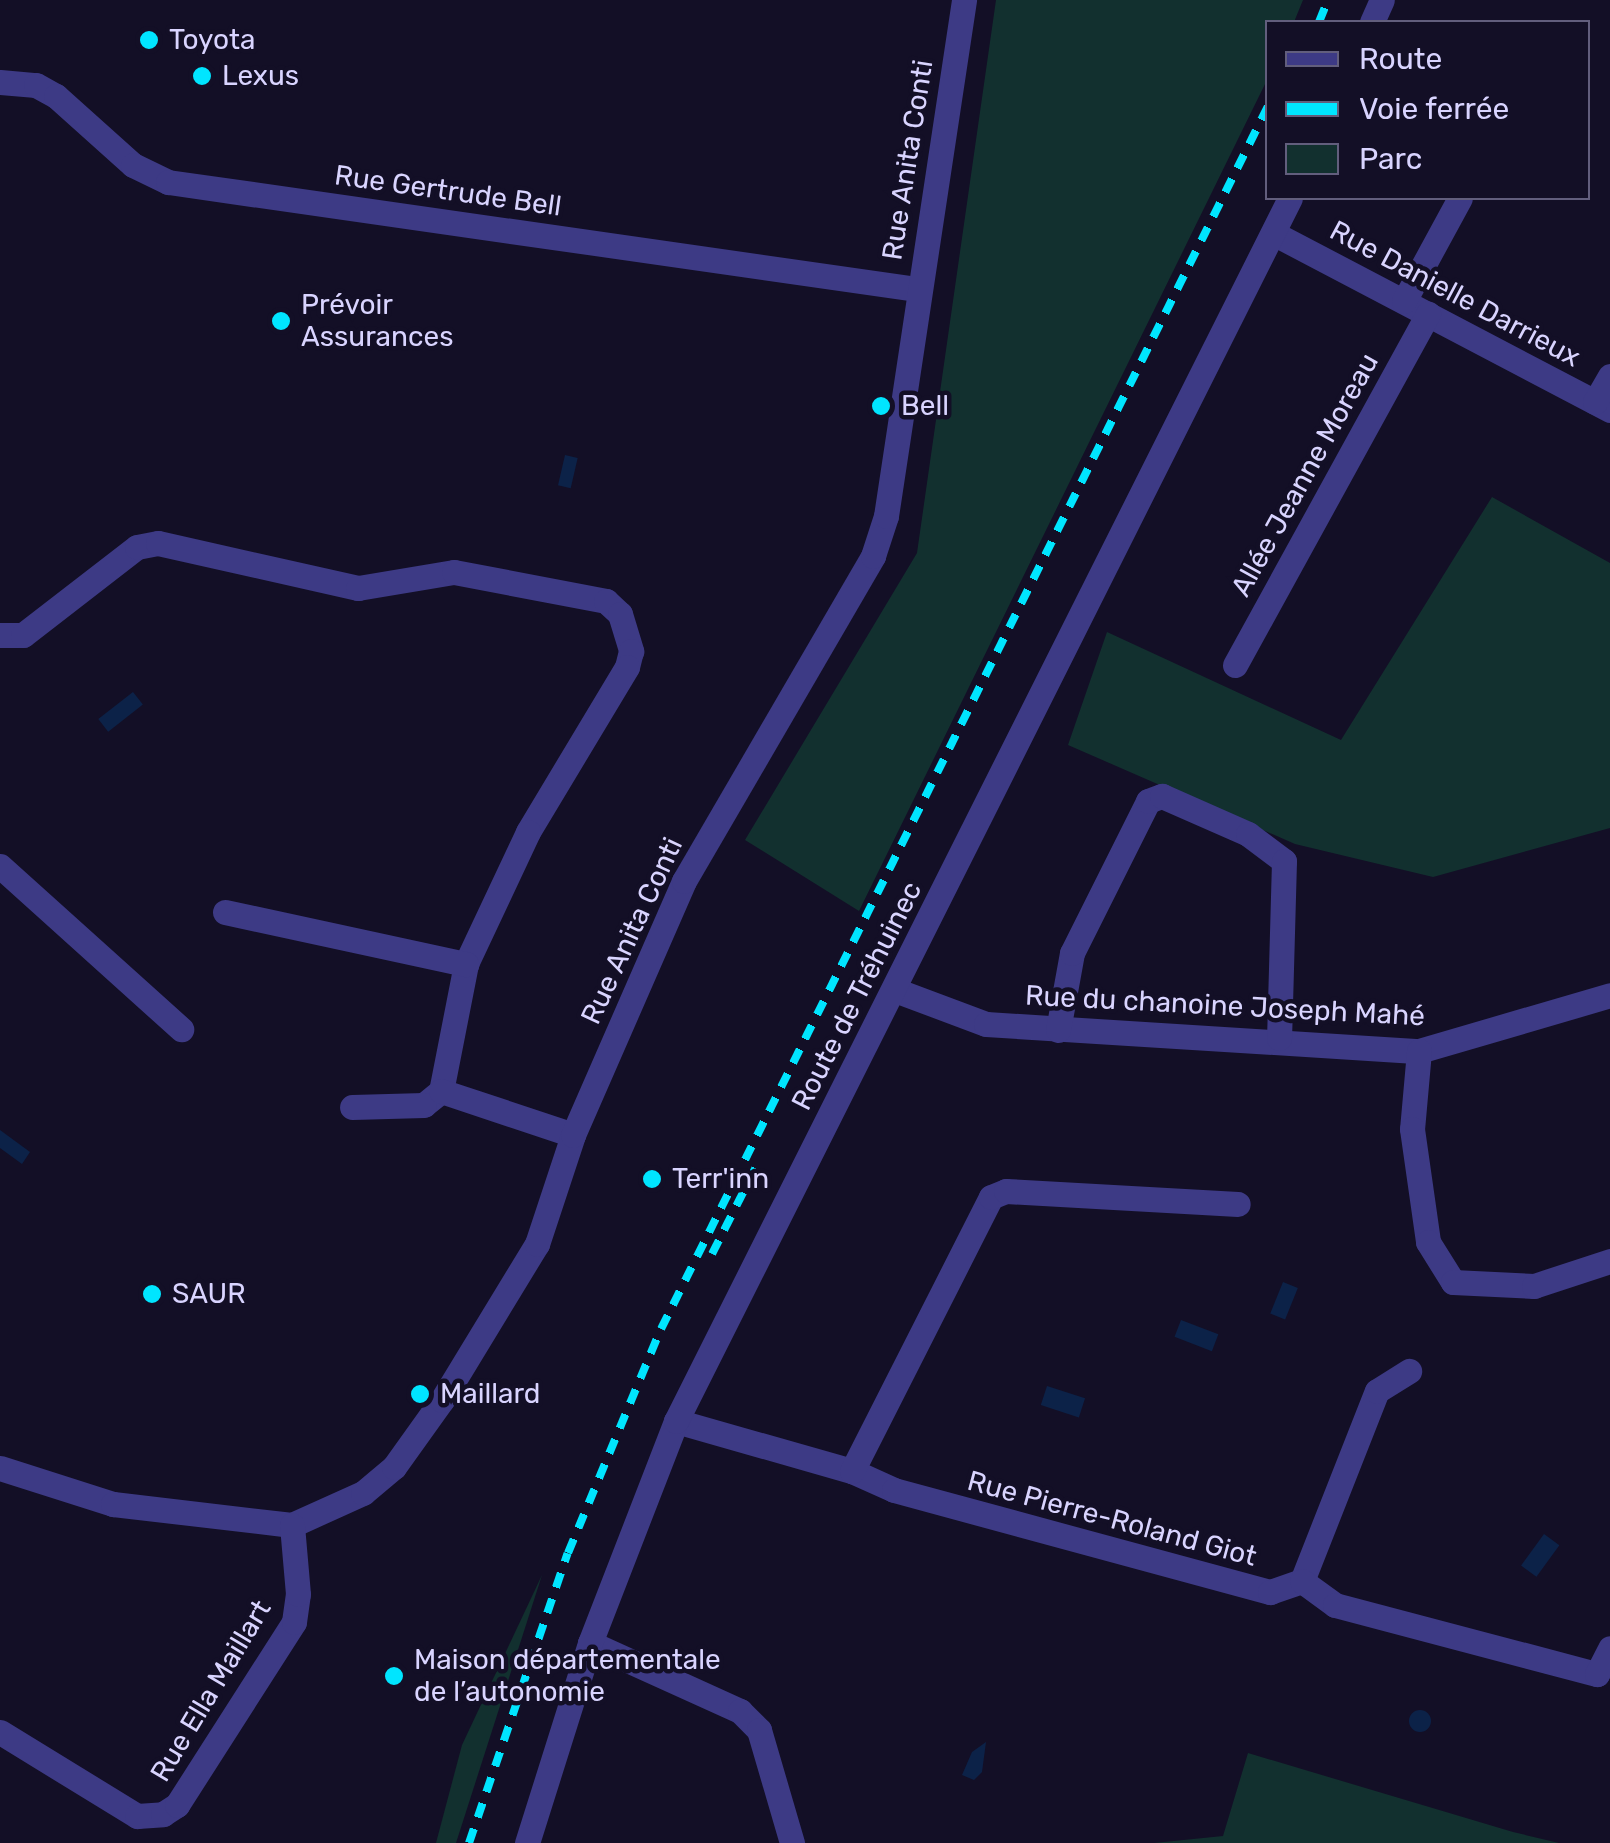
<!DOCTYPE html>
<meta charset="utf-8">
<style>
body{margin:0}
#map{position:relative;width:1610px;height:1843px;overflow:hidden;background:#130f26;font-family:Rubik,sans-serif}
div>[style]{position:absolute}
.green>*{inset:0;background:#12302f}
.water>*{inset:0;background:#0c2248;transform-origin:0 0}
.round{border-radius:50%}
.minor>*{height:25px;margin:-12.5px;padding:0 12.5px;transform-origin:12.5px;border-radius:12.5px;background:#3d3a85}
.rail>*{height:8px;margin-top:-4px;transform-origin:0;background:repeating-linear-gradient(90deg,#00e5ff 0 15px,transparent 0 27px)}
.dots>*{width:28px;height:28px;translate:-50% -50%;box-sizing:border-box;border:5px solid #130f26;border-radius:50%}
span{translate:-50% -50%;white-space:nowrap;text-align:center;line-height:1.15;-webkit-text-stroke:9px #130f26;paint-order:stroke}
.poi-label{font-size:28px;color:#d9d4ff}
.left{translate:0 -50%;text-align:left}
.street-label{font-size:28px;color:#d9d4ff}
.legend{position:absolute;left:1265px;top:20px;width:325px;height:180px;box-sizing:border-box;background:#130f26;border:2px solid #625e7d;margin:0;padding:12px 18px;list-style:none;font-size:30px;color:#d9d4ff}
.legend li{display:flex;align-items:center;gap:20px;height:50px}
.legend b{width:50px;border:2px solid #625e7d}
</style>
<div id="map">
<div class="green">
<div style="clip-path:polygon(996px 0,1303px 0,1294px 22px,1268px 22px,1267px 80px,859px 911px,745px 840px,917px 553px)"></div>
<div style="clip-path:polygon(1492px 497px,1610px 563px,1610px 828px,1433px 877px,1295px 844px,1068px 745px,1107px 632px,1341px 740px)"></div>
<div style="clip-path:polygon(542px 1575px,456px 1843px,436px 1843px,462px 1745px)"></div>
<div style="clip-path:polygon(1248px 1753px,1513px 1832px,1559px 1843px,1154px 1843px,1223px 1836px)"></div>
</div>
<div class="water">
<div style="left:565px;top:455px;width:13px;height:31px;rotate:13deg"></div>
<div style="left:133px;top:692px;width:16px;height:44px;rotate:52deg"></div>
<div style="clip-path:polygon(0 1130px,30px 1152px,22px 1164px,0 1148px)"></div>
<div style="left:1283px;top:1282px;width:16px;height:34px;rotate:22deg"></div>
<div style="left:1181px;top:1320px;width:40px;height:18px;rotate:21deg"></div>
<div style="left:1047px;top:1386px;width:40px;height:20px;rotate:18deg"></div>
<div style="left:1544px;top:1534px;width:19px;height:39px;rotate:36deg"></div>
<div class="round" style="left:1409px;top:1710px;width:22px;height:22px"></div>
<div style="clip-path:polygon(986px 1742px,982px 1772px,974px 1780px,962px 1775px,972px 1752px)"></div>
</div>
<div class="minor">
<div style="left:1372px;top:22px;width:24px;rotate:-66deg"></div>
<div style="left:0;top:82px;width:36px;rotate:5deg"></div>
<div style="left:36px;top:85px;width:23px;rotate:29deg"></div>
<div style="left:56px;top:96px;width:103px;rotate:41.9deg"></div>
<div style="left:133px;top:165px;width:39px;rotate:26deg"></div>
<div style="left:168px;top:182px;width:757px;rotate:8.13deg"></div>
<div style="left:1273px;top:233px;width:381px;rotate:27.7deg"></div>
<div style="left:1404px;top:301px;width:117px;rotate:-61.5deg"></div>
<div style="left:1595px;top:402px;width:30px;rotate:-60deg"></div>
<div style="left:0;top:635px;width:23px"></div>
<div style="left:23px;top:635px;width:144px;rotate:-37.7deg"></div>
<div style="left:137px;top:547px;width:21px;rotate:-11deg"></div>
<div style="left:158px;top:543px;width:205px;rotate:12.7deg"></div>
<div style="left:358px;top:588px;width:97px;rotate:-9.5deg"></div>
<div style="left:454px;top:572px;width:155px;rotate:10.8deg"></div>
<div style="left:606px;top:601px;width:19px;rotate:43deg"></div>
<div style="left:620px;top:614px;width:39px;rotate:73deg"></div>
<div style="left:631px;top:651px;width:16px;rotate:104deg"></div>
<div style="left:627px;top:667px;width:192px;rotate:121deg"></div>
<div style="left:528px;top:832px;width:146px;rotate:115.2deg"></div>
<div style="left:466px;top:964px;width:129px;rotate:101.1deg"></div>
<div style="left:441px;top:1091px;width:22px;rotate:141deg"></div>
<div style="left:424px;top:1105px;width:72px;rotate:178.4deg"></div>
<div style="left:1235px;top:665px;width:401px;rotate:-61.2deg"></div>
<div style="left:0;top:866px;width:244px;rotate:42deg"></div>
<div style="left:225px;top:912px;width:247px;rotate:12.2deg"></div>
<div style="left:895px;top:990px;width:97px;rotate:20.5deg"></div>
<div style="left:986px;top:1024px;width:434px;rotate:3.6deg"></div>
<div style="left:1419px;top:1051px;width:199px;rotate:-16.3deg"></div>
<div style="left:1058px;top:1030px;width:78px;rotate:-79.7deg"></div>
<div style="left:1072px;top:953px;width:170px;rotate:-63.4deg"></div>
<div style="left:1148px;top:801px;width:15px;rotate:-20deg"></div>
<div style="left:1162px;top:796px;width:94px;rotate:23.8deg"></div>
<div style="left:1248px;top:834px;width:45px;rotate:36.9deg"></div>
<div style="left:1284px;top:861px;width:177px;rotate:91.6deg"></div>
<div style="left:1419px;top:1051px;width:78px;rotate:95.1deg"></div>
<div style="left:1412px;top:1129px;width:114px;rotate:81.9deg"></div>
<div style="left:1428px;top:1242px;width:47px;rotate:58deg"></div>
<div style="left:1453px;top:1282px;width:81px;rotate:2.8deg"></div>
<div style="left:1534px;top:1286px;width:80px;rotate:-18.2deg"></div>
<div style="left:441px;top:1091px;width:139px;rotate:18.4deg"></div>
<div style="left:676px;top:1421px;width:183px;rotate:15.9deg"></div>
<div style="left:852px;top:1471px;width:46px;rotate:24.3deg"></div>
<div style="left:894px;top:1490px;width:390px;rotate:15.2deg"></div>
<div style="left:1270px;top:1592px;width:34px;rotate:-19deg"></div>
<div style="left:1302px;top:1581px;width:204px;rotate:-68.5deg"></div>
<div style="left:1377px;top:1391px;width:38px;rotate:-32deg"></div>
<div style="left:0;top:1468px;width:119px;rotate:17.7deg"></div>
<div style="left:113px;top:1504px;width:180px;rotate:6.7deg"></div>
<div style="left:292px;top:1525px;width:78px;rotate:-24.3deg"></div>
<div style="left:363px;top:1493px;width:40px;rotate:-40deg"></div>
<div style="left:394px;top:1467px;width:82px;rotate:-54.4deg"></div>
<div style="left:442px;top:1400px;width:183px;rotate:-58.7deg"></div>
<div style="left:537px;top:1244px;width:115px;rotate:-71.7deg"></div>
<div style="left:573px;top:1135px;width:277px;rotate:-66.4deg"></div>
<div style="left:684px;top:881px;width:376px;rotate:-59.8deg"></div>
<div style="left:873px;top:556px;width:42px;rotate:-72deg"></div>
<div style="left:886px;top:516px;width:522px;rotate:-81.4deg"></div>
<div style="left:852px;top:1471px;width:307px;rotate:-63.1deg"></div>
<div style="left:991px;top:1197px;width:16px;rotate:-22deg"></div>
<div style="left:1006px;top:1191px;width:232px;rotate:3.2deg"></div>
<div style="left:1302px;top:1581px;width:41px;rotate:36deg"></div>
<div style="left:1335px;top:1605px;width:271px;rotate:14.8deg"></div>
<div style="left:1597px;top:1674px;width:29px;rotate:-63deg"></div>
<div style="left:590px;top:1643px;width:165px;rotate:24.4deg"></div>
<div style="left:740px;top:1711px;width:27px;rotate:45deg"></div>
<div style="left:759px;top:1730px;width:118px;rotate:73.7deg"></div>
<div style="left:0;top:1732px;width:161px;rotate:31.5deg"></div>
<div style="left:137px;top:1816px;width:26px;rotate:-4deg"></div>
<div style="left:163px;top:1814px;width:17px;rotate:-33deg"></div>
<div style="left:177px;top:1805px;width:217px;rotate:-57.4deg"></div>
<div style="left:294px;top:1622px;width:28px;rotate:-82deg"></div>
<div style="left:298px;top:1594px;width:69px;rotate:-95deg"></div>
<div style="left:527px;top:1843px;width:210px;rotate:-72.5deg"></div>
<div style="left:590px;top:1643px;width:238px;rotate:-68.8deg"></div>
<div style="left:676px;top:1421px;width:1368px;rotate:-63.34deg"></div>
</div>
<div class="rail">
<div style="left:1319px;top:22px;width:24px;rotate:-68deg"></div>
<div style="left:712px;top:1254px;width:100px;rotate:-63.2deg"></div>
<div style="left:469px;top:1843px;width:306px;rotate:-71.2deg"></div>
<div style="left:568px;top:1553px;width:243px;rotate:-67.5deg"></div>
<div style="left:661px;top:1329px;width:1365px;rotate:-63.6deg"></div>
</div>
<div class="dots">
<div style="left:149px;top:40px;background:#00e5ff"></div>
<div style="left:202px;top:76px;background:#00e5ff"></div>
<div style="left:281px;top:321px;background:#00e5ff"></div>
<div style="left:881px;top:406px;background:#00e5ff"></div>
<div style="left:652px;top:1179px;background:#00e5ff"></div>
<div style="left:152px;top:1294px;background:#00e5ff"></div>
<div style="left:420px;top:1394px;background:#00e5ff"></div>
<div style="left:394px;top:1676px;background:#00e5ff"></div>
</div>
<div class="poi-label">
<span class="left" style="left:169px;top:40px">Toyota</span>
<span class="left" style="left:222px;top:76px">Lexus</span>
<span class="left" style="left:301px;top:321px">Prévoir<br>Assurances</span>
<span class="left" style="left:901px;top:406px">Bell</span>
<span class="left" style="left:672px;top:1179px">Terr'inn</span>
<span class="left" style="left:172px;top:1294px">SAUR</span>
<span class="left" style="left:440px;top:1394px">Maillard</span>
<span class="left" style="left:414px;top:1676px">Maison départementale<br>de l’autonomie</span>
</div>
<div class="street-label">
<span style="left:908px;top:160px;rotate:-81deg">Rue Anita Conti</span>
<span style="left:448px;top:191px;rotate:8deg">Rue Gertrude Bell</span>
<span style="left:1455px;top:294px;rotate:28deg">Rue Danielle Darrieux</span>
<span style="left:1305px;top:475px;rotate:-61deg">Allée Jeanne Moreau</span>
<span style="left:632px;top:931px;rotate:-65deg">Rue Anita Conti</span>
<span style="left:857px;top:996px;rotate:-63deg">Route de Tréhuinec</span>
<span style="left:1225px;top:1006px;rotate:3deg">Rue du chanoine Joseph Mahé</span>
<span style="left:1112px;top:1519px;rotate:15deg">Rue Pierre-Roland Giot</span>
<span style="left:211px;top:1691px;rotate:-59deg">Rue Ella Maillart</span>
</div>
<ul class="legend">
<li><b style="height:12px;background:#3d3a85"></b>Route</li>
<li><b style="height:12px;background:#00e5ff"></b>Voie ferrée</li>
<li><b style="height:28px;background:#12302f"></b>Parc</li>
</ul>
</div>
